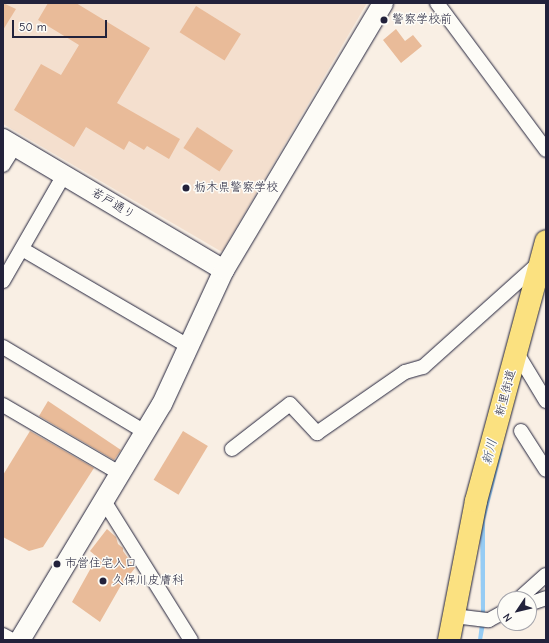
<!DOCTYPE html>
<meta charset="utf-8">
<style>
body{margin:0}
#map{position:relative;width:549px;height:643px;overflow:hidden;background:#f9efe4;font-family:"Comic Neue","Klee One",sans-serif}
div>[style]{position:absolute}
.built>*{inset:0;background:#f4dfce}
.water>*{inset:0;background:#96ccf4}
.stream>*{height:4px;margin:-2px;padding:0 2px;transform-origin:2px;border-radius:2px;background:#96ccf4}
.building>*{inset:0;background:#e9bb99;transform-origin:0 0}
.roads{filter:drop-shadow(0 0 1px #22223b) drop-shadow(0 0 1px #22223b)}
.street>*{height:14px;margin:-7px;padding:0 7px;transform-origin:7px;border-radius:7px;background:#fdfcf7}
.secondary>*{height:20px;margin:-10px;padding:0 10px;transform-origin:10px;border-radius:10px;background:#fdfcf7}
.primary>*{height:22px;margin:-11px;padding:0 11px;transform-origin:11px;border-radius:11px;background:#fbe180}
.dots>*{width:11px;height:11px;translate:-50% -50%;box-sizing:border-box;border:2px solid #fdfcf7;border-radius:50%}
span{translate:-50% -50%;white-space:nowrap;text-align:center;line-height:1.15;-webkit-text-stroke:3px #fdfcf7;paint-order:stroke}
.poi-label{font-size:12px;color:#22223b}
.left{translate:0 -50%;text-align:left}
.street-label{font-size:12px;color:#22223b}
.water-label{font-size:13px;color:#455572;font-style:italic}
.frame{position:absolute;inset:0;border:4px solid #22223b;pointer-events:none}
.north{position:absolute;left:497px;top:591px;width:40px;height:40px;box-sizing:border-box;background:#fdfcf7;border:1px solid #a5a5ac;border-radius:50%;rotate:235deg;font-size:11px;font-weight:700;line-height:16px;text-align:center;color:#22223b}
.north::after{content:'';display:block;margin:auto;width:14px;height:18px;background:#22223b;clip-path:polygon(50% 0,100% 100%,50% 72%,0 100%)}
.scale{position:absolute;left:12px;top:20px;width:95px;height:18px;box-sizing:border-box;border:2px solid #22223b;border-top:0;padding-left:5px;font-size:12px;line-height:14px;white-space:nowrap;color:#22223b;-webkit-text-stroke:3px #fdfcf7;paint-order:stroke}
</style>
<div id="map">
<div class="built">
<div style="clip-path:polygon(3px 3px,367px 3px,222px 252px,3px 124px)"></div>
</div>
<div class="water">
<div style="clip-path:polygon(480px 515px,485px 516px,485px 615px,481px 615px)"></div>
<div style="clip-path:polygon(480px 624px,485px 624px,482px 640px,478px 640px)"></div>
</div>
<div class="stream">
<div style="left:483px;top:520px;width:73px;rotate:-75.8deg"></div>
</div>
<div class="building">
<div style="clip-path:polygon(3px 3px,16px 9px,3px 30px)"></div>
<div style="clip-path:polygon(48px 3px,76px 3px,150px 48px,117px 103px,180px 139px,169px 159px,147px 146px,144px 150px,129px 141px,124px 150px,86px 127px,74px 147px,14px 110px,41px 64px,61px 75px,79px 45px,38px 20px)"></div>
<div style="left:196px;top:6px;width:53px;height:31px;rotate:32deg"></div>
<div style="clip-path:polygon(396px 29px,405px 41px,413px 35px,422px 46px,401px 63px,383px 40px)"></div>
<div style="left:197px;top:127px;width:43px;height:25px;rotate:33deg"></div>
<div style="clip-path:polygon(48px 401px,121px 450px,114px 460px,39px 416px)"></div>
<div style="clip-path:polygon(30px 431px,94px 468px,43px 547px,29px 551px,3px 537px,3px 475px)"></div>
<div style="left:183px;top:431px;width:29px;height:57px;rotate:31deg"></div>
<div style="clip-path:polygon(107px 529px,116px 537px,118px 544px,123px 548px,123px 551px,135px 568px,120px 587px,100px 622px,72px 602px,97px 557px,90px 551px)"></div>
</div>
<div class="roads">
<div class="street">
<div style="left:437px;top:3px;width:183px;rotate:53.4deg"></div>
<div style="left:3px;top:165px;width:22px;rotate:-58deg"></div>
<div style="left:22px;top:249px;width:194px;rotate:30.3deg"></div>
<div style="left:3px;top:281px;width:122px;rotate:-60.1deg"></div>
<div style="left:3px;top:347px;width:165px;rotate:30.9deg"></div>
<div style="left:517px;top:353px;width:56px;rotate:58.9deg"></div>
<div style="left:3px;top:405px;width:137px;rotate:30.3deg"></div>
<div style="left:521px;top:431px;width:46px;rotate:57.3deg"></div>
<div style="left:232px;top:449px;width:73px;rotate:-37.8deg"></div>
<div style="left:290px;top:404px;width:40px;rotate:47deg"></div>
<div style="left:317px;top:433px;width:107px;rotate:-34.7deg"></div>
<div style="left:405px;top:372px;width:19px;rotate:-16deg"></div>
<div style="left:423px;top:367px;width:156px;rotate:-41.9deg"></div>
<div style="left:104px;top:501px;width:164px;rotate:58deg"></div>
<div style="left:519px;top:599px;width:36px;rotate:-42deg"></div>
<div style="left:529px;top:604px;width:18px;rotate:-19deg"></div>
<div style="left:454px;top:616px;width:35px;rotate:7deg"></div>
<div style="left:489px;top:620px;width:18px;rotate:-29deg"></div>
<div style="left:3px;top:635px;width:10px;rotate:29deg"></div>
</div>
<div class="secondary">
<div style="left:3px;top:139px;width:257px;rotate:30.7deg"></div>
<div style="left:20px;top:640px;width:275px;rotate:-59deg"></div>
<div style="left:162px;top:404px;width:148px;rotate:-65.2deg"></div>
<div style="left:224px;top:270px;width:311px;rotate:-59.2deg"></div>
</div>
<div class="primary">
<div style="left:449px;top:640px;width:142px;rotate:-79deg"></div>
<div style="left:476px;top:501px;width:269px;rotate:-74.9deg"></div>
</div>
</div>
<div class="dots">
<div style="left:384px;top:20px;background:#22223b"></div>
<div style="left:186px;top:188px;background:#22223b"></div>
<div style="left:57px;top:564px;background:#22223b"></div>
<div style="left:103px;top:581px;background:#22223b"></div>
</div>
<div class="poi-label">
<span class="left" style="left:392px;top:20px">警察学校前</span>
<span class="left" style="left:194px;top:188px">栃木県警察学校</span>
<span class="left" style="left:65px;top:564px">市営住宅入口</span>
<span class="left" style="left:112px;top:581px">久保川皮膚科</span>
</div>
<div class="street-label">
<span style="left:113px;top:204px;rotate:31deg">若戸通り</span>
<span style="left:506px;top:393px;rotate:-75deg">新里街道</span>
</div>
<div class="water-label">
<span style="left:490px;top:452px;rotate:-76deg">新川</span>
</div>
<div class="frame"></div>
<div class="north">N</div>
<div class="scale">50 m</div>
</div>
